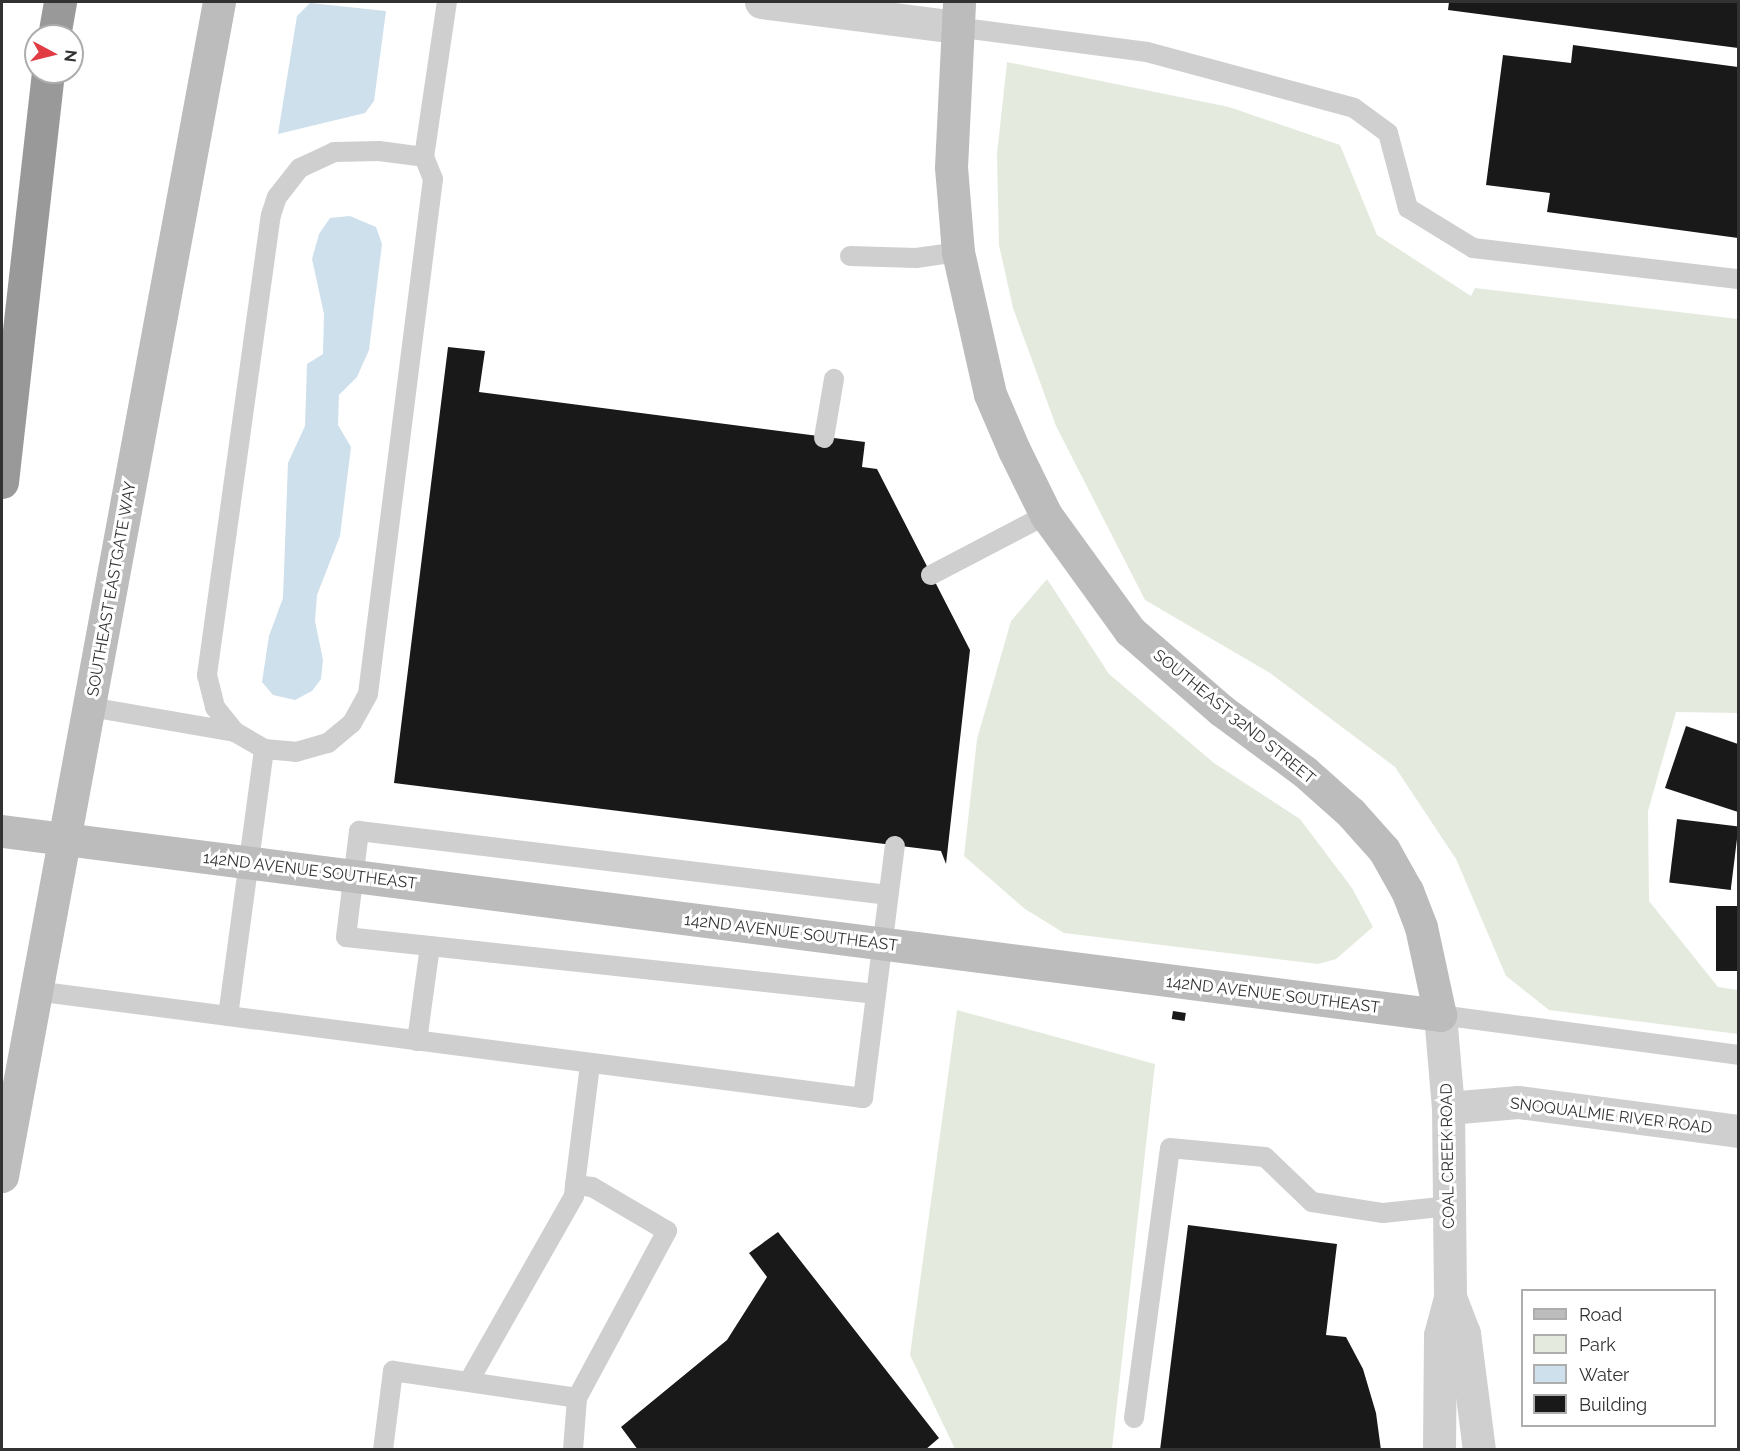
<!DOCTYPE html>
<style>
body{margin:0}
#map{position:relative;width:1740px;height:1451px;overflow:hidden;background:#fff;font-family:Raleway,sans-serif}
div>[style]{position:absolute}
.green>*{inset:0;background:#e4ebde}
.water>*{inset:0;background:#cee0ec}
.building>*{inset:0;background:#191919;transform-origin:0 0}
.lane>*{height:20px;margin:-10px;padding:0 10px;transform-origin:10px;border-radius:10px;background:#cfcfcf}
.street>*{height:33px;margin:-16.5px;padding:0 16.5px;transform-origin:16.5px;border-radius:16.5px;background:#cfcfcf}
.secondary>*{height:33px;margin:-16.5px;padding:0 16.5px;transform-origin:16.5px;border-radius:16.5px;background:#bcbcbc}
.highway>*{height:33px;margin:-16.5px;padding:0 16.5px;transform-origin:16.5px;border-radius:16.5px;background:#999}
span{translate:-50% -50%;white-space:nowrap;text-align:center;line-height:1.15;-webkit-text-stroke:6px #fff;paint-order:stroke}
.street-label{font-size:16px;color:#323232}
.frame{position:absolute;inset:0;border:3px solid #323232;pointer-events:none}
.legend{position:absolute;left:1521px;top:1289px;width:195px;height:138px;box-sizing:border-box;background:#fff;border:2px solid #adadad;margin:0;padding:8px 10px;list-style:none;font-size:18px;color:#323232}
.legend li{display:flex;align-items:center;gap:12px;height:30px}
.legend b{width:30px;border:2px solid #adadad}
.north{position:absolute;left:24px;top:24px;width:60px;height:60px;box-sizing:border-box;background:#fff;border:2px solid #adadad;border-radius:50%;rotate:97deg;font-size:16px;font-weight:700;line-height:24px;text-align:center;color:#323232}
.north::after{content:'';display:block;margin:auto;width:21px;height:27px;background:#e13b44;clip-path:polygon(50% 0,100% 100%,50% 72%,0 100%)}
</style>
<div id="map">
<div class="green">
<div style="clip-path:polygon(1007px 62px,1229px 107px,1340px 145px,1377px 235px,1471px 296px,1475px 288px,1738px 319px,1738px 713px,1676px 712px,1648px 811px,1649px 901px,1718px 987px,1738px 990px,1738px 1034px,1549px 1010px,1506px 976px,1456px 859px,1395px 767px,1270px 673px,1145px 600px,1056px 426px,1013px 308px,999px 245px,997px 154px)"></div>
<div style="clip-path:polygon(1047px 579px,1109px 674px,1214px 763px,1300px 819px,1352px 888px,1373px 927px,1336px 959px,1318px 964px,1064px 933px,1025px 909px,964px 856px,977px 739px,1011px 621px)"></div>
<div style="clip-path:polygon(957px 1010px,1155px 1064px,1112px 1449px,955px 1449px,910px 1355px)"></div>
</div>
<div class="water">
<div style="clip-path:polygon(310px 3px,386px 11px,374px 101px,365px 113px,278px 134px,297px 16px)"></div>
<div style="clip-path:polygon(350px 216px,376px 227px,382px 244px,369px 350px,357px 377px,339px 395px,338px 425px,351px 447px,340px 536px,317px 595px,315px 621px,323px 660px,321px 679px,312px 691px,295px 700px,273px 695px,262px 682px,269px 636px,283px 598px,288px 463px,305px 426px,307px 364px,323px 354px,324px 314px,312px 259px,319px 234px,330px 218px)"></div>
</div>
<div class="building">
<div style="clip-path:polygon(1449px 2px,1738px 2px,1738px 48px,1448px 10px)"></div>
<div style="clip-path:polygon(1573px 45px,1738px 67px,1738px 238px,1547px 212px,1550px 193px,1486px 185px,1503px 55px,1571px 63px)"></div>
<div style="clip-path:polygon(448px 347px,485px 351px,479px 392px,865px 442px,862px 467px,877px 469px,970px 650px,946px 864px,941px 851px,394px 783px)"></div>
<div style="clip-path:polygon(1686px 726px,1738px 744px,1738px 812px,1665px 788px)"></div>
<div style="left:1677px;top:819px;width:62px;height:64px;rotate:7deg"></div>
<div style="left:1738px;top:906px;width:65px;height:22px;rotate:90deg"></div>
<div style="left:1173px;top:1011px;width:13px;height:8px;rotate:9deg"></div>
<div style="clip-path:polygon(1188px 1225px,1337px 1244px,1326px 1335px,1346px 1337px,1363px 1369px,1376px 1413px,1381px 1450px,1160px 1450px)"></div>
<div style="clip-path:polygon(778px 1232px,939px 1438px,925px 1450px,638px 1450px,621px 1427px,727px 1340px,767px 1277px,749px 1253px)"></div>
</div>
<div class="lane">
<div style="left:955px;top:27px;width:194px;rotate:7.4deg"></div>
<div style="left:1147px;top:52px;width:214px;rotate:15.1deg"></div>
<div style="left:1354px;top:108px;width:42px;rotate:36.3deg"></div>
<div style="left:1388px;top:133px;width:78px;rotate:75.1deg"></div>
<div style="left:1408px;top:208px;width:76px;rotate:31.6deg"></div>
<div style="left:1473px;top:248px;width:267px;rotate:6.7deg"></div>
<div style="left:850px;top:256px;width:66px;rotate:1.7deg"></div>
<div style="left:916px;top:258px;width:42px;rotate:-8.1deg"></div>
<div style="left:824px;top:438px;width:60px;rotate:-80.4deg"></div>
<div style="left:931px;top:575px;width:130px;rotate:-27.6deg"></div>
<div style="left:90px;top:707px;width:147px;rotate:9.8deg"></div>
<div style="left:235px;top:732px;width:34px;rotate:30deg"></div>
<div style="left:264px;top:749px;width:32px;rotate:5deg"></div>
<div style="left:296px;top:752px;width:33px;rotate:-16deg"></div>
<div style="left:328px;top:743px;width:31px;rotate:-40deg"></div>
<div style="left:352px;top:723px;width:33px;rotate:-61deg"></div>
<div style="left:368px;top:694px;width:519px;rotate:-82.81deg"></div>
<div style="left:433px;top:179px;width:24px;rotate:-112deg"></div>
<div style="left:424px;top:157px;width:157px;rotate:-81.6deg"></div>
<div style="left:235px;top:732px;width:32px;rotate:-129deg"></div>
<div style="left:215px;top:707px;width:33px;rotate:-104deg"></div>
<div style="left:207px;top:675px;width:464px;rotate:-82.1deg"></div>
<div style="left:271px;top:215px;width:19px;rotate:-72deg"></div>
<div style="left:277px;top:197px;width:37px;rotate:-52deg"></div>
<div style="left:300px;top:168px;width:38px;rotate:-25deg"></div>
<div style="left:334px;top:152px;width:45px;rotate:-1.3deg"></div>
<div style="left:379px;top:151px;width:45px;rotate:7.6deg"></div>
<div style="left:35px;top:991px;width:835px;rotate:7.36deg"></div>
<div style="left:863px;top:1098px;width:254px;rotate:-82.8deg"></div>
<div style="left:876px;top:994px;width:533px;rotate:-173.86deg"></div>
<div style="left:346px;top:937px;width:107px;rotate:-83deg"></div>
<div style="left:359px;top:831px;width:533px;rotate:6.9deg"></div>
<div style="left:1440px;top:1015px;width:301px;rotate:7.6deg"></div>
<div style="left:228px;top:1016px;width:269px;rotate:-82.3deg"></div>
<div style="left:417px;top:1041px;width:96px;rotate:-82.2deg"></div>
<div style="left:469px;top:1381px;width:213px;rotate:-60.4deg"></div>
<div style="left:574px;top:1196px;width:11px;rotate:-85deg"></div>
<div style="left:1134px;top:1418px;width:272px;rotate:-82.4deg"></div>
<div style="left:1170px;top:1148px;width:95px;rotate:5.4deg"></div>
<div style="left:1265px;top:1157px;width:65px;rotate:43.8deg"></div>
<div style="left:1312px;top:1202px;width:72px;rotate:8.8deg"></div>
<div style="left:1383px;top:1213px;width:67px;rotate:-6deg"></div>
<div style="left:383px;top:1450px;width:80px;rotate:-82.8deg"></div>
<div style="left:393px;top:1371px;width:186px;rotate:8.3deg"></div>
<div style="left:573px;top:1450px;width:52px;rotate:-85.6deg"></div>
<div style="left:577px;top:1398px;width:190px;rotate:-61.7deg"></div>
<div style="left:667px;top:1231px;width:87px;rotate:-149.6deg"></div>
<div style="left:592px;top:1187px;width:17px;rotate:-173deg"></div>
<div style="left:575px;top:1185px;width:121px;rotate:-82.9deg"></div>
</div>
<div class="street">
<div style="left:761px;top:2px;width:196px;rotate:7.3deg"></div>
<div style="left:1448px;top:1108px;width:70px;rotate:-4.9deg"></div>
<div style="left:1518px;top:1102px;width:222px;rotate:7.5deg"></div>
<div style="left:1450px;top:1297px;width:39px;rotate:69deg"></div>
<div style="left:1464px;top:1333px;width:118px;rotate:82.7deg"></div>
<div style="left:1439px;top:1450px;width:115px;rotate:-89.5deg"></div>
<div style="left:1440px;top:1335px;width:39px;rotate:-75deg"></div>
<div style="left:1450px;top:1297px;width:189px;rotate:-90.6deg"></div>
<div style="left:1448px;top:1108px;width:93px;rotate:-94.9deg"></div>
</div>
<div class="secondary">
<div style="left:2px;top:831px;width:1450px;rotate:7.29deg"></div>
<div style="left:1440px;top:1015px;width:90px;rotate:-102.2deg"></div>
<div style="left:1421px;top:927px;width:39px;rotate:-111deg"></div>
<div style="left:1407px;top:891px;width:47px;rotate:-119.3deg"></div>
<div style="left:1384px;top:850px;width:50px;rotate:-131.7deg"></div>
<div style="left:1351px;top:813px;width:62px;rotate:-138.3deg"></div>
<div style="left:1305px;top:772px;width:104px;rotate:-143.6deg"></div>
<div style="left:1221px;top:710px;width:121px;rotate:-139deg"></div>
<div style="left:1130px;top:631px;width:143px;rotate:-125.9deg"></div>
<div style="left:1046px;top:515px;width:72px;rotate:-116.2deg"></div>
<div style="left:1014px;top:450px;width:61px;rotate:-113.2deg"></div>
<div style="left:990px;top:394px;width:146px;rotate:-102.7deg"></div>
<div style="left:958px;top:252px;width:85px;rotate:-94.7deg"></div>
<div style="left:951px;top:167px;width:165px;rotate:-87.2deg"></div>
<div style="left:2px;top:1176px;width:1194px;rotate:-79.53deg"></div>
</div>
<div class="highway">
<div style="left:54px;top:36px;width:35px;rotate:-80deg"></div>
<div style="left:2px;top:482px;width:413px;rotate:-83.6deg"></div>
</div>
<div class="street-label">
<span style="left:112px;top:589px;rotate:-80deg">SOUTHEAST EASTGATE WAY</span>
<span style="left:1234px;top:717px;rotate:39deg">SOUTHEAST 32ND STREET</span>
<span style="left:310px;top:871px;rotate:7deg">142ND AVENUE SOUTHEAST</span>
<span style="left:791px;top:933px;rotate:7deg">142ND AVENUE SOUTHEAST</span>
<span style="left:1273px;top:995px;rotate:7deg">142ND AVENUE SOUTHEAST</span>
<span style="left:1611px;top:1116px;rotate:7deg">SNOQUALMIE RIVER ROAD</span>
<span style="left:1448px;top:1156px;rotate:-91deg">COAL CREEK ROAD</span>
</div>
<div class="frame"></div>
<ul class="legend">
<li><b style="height:8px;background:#bcbcbc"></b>Road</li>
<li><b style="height:16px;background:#e4ebde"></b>Park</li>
<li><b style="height:16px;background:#cee0ec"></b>Water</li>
<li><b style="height:16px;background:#191919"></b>Building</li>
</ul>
<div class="north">N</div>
</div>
